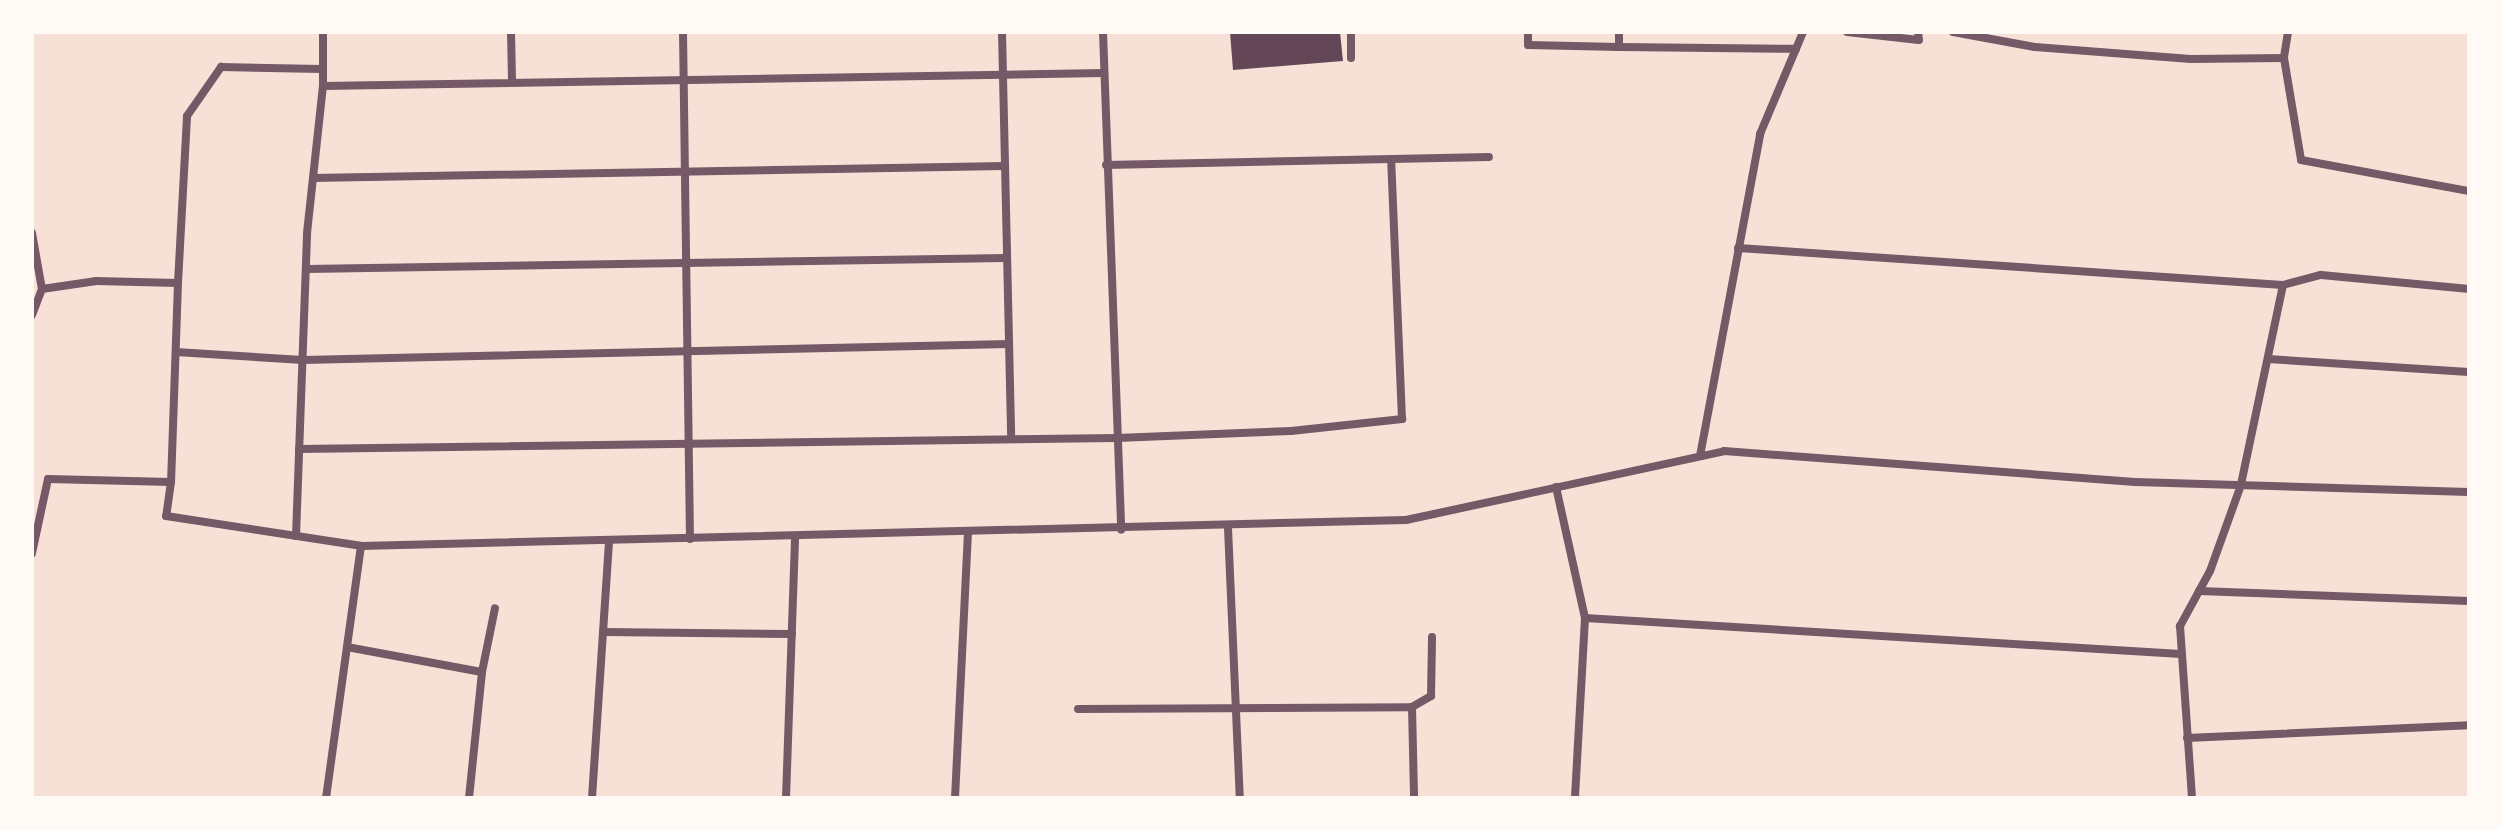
<!DOCTYPE html>
<style>
body{margin:0}
#map{position:relative;width:2501px;height:830px;overflow:hidden;background:#f7e1d7;font-family:"Work Sans",sans-serif}
div>[style]{position:absolute}
.building>*{inset:0;background:#644757}
.minor>*{height:8px;margin:-4px;padding:0 4px;transform-origin:4px;border-radius:4px;background:#755966}
span{translate:-50% -50%;white-space:nowrap;text-align:center;line-height:1.15;-webkit-text-stroke:8px #fffaf5;paint-order:stroke}
.frame{position:absolute;inset:0;border:34px solid #fffaf5;pointer-events:none}
</style>
<div id="map">
<div class="building">
<div style="clip-path:polygon(1230px 32px,1340px 32px,1343px 61px,1233px 70px)"></div>
</div>
<div class="minor">
<div style="left:511px;top:32px;width:48px;rotate:88.8deg"></div>
<div style="left:683px;top:32px;width:507px;rotate:89.21deg"></div>
<div style="left:1002px;top:32px;width:407px;rotate:88.7deg"></div>
<div style="left:1103px;top:32px;width:498px;rotate:87.9deg"></div>
<div style="left:1351px;top:32px;width:26px;rotate:90deg"></div>
<div style="left:1528px;top:32px;width:13px;rotate:90deg"></div>
<div style="left:1528px;top:45px;width:91px;rotate:1.3deg"></div>
<div style="left:1619px;top:47px;width:15px;rotate:-90deg"></div>
<div style="left:1847px;top:32px;width:72px;rotate:6.3deg"></div>
<div style="left:1919px;top:40px;width:8px;rotate:-97deg"></div>
<div style="left:1953px;top:32px;width:83px;rotate:10.4deg"></div>
<div style="left:2035px;top:47px;width:156px;rotate:4.4deg"></div>
<div style="left:2191px;top:59px;width:93px;rotate:-0.6deg"></div>
<div style="left:2288px;top:32px;width:26px;rotate:99deg"></div>
<div style="left:2284px;top:58px;width:103px;rotate:80.5deg"></div>
<div style="left:2301px;top:160px;width:171px;rotate:10.5deg"></div>
<div style="left:1619px;top:47px;width:177px;rotate:0.6deg"></div>
<div style="left:323px;top:86px;width:780px;rotate:-0.95deg"></div>
<div style="left:1106px;top:165px;width:383px;rotate:-1.2deg"></div>
<div style="left:313px;top:178px;width:691px;rotate:-0.99deg"></div>
<div style="left:32px;top:233px;width:57px;rotate:79.9deg"></div>
<div style="left:42px;top:289px;width:55px;rotate:-8.4deg"></div>
<div style="left:96px;top:281px;width:82px;rotate:1.4deg"></div>
<div style="left:178px;top:283px;width:199px;rotate:92deg"></div>
<div style="left:171px;top:482px;width:123px;rotate:-178.6deg"></div>
<div style="left:48px;top:479px;width:76px;rotate:102.2deg"></div>
<div style="left:1738px;top:248px;width:546px;rotate:3.88deg"></div>
<div style="left:2283px;top:285px;width:204px;rotate:101.9deg"></div>
<div style="left:2241px;top:485px;width:91px;rotate:109.8deg"></div>
<div style="left:2210px;top:571px;width:63px;rotate:118.6deg"></div>
<div style="left:2180px;top:626px;width:172px;rotate:86deg"></div>
<div style="left:306px;top:269px;width:700px;rotate:-0.9deg"></div>
<div style="left:178px;top:283px;width:167px;rotate:-86.9deg"></div>
<div style="left:187px;top:116px;width:60px;rotate:-55.2deg"></div>
<div style="left:221px;top:67px;width:101px;rotate:1.1deg"></div>
<div style="left:2283px;top:285px;width:39px;rotate:-15deg"></div>
<div style="left:2321px;top:275px;width:149px;rotate:5.4deg"></div>
<div style="left:32px;top:315px;width:28px;rotate:-69deg"></div>
<div style="left:176px;top:352px;width:127px;rotate:3.6deg"></div>
<div style="left:303px;top:360px;width:706px;rotate:-1.3deg"></div>
<div style="left:2268px;top:359px;width:201px;rotate:3.7deg"></div>
<div style="left:299px;top:449px;width:818px;rotate:-0.77deg"></div>
<div style="left:1117px;top:438px;width:174px;rotate:-2.3deg"></div>
<div style="left:1291px;top:431px;width:112px;rotate:-6.2deg"></div>
<div style="left:1402px;top:419px;width:260px;rotate:-92.4deg"></div>
<div style="left:1700px;top:456px;width:328px;rotate:-79.4deg"></div>
<div style="left:1760px;top:134px;width:111px;rotate:-67.1deg"></div>
<div style="left:171px;top:482px;width:34px;rotate:98deg"></div>
<div style="left:166px;top:516px;width:197px;rotate:8.7deg"></div>
<div style="left:361px;top:546px;width:1045px;rotate:-1.43deg"></div>
<div style="left:1406px;top:520px;width:325px;rotate:-12.2deg"></div>
<div style="left:1724px;top:451px;width:412px;rotate:4.3deg"></div>
<div style="left:2135px;top:482px;width:334px;rotate:1.7deg"></div>
<div style="left:1556px;top:487px;width:134px;rotate:77.5deg"></div>
<div style="left:1585px;top:618px;width:180px;rotate:93.2deg"></div>
<div style="left:1228px;top:528px;width:270px;rotate:87.5deg"></div>
<div style="left:296px;top:536px;width:303px;rotate:-87.9deg"></div>
<div style="left:307px;top:233px;width:148px;rotate:-83.8deg"></div>
<div style="left:323px;top:86px;width:54px;rotate:-90deg"></div>
<div style="left:2199px;top:591px;width:270px;rotate:2.1deg"></div>
<div style="left:1585px;top:618px;width:597px;rotate:3.46deg"></div>
<div style="left:603px;top:632px;width:189px;rotate:0.6deg"></div>
<div style="left:347px;top:647px;width:137px;rotate:10.5deg"></div>
<div style="left:1412px;top:707px;width:22px;rotate:-30deg"></div>
<div style="left:1431px;top:696px;width:59px;rotate:-89deg"></div>
<div style="left:1078px;top:709px;width:334px;rotate:-0.3deg"></div>
<div style="left:1412px;top:707px;width:91px;rotate:88.7deg"></div>
<div style="left:2187px;top:738px;width:282px;rotate:-2.6deg"></div>
<div style="left:326px;top:798px;width:254px;rotate:-82.1deg"></div>
<div style="left:469px;top:798px;width:127px;rotate:-84.1deg"></div>
<div style="left:482px;top:672px;width:65px;rotate:-78.5deg"></div>
<div style="left:592px;top:798px;width:258px;rotate:-86.2deg"></div>
<div style="left:786px;top:798px;width:261px;rotate:-88deg"></div>
<div style="left:955px;top:798px;width:265px;rotate:-87.2deg"></div>
</div>
<div class="frame"></div>
</div>
